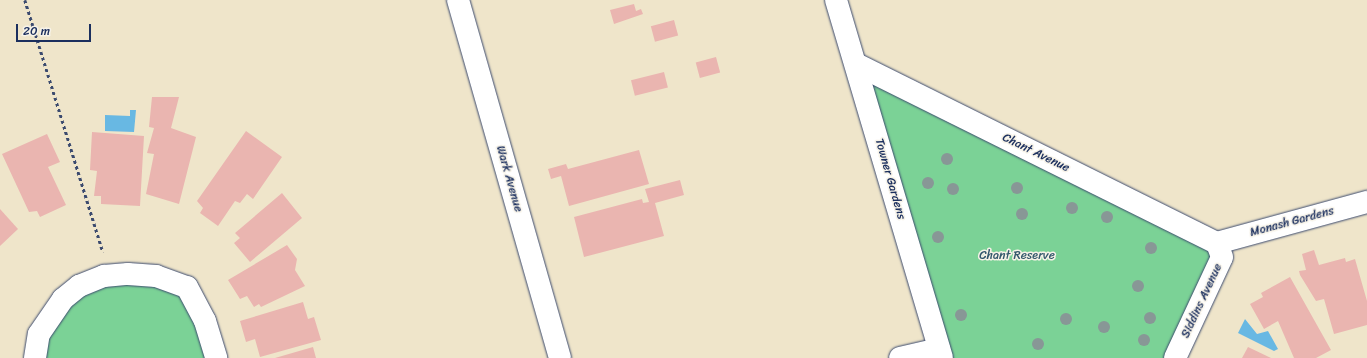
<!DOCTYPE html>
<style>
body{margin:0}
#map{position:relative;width:1367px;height:358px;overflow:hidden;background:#efe5ca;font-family:Sriracha,sans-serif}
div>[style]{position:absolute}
.green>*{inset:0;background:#7bd296}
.water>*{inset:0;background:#68b8e3}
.building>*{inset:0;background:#eab5b0;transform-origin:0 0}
.path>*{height:2.5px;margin-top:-1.25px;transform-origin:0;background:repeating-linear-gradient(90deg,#3b4a6e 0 3px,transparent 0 6px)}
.roads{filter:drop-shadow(0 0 1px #3b4a6e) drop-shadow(0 0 1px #3b4a6e)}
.minor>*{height:22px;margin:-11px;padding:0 11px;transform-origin:11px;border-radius:11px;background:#fff}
.trees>*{width:12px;height:12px;margin:-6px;border-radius:50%;background:#889796}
span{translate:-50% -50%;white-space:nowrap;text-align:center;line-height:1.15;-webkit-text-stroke:3px #f7f3e8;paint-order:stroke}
.street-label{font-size:12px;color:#1b2f5e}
.park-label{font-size:12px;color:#33586c}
.scale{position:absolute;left:16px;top:24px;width:75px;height:18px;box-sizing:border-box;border:2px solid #1b2f5e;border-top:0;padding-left:5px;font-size:12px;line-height:14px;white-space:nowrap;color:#1b2f5e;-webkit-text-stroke:3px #f7f3e8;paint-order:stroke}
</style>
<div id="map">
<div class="green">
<div style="clip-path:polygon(856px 64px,1217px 243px,1175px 358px,942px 358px)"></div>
<div style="clip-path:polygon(171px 279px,216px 358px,35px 358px,79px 286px)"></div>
</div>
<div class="water">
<div style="clip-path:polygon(130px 110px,136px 110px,134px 132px,105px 131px,105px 115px,130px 116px)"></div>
<div style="clip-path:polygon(1245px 319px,1257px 334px,1268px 331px,1278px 349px,1274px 351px,1238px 333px)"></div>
</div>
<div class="building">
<div style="clip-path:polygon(634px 4px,636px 11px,641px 9px,643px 14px,614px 24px,610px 10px)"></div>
<div style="left:674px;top:20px;width:16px;height:24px;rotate:75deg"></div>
<div style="left:716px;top:57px;width:16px;height:21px;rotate:75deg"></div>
<div style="left:664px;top:72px;width:16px;height:34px;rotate:76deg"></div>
<div style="clip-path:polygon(152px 97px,179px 97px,171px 128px,196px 137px,179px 204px,146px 194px,154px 154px,147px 153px,154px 128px,149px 127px)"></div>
<div style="clip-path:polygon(246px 131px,282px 157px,253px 199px,247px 194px,240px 203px,235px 201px,218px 226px,200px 213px,203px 208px,197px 201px)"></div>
<div style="clip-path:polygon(92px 132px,144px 136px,140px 206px,101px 204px,101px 196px,94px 196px,97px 171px,90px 170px)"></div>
<div style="clip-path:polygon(47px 134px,60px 162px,48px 167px,66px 205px,40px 217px,37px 211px,29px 212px,2px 154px)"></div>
<div style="clip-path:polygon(639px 150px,649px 184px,569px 206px,561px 176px,551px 179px,548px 169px,566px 164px,568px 169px)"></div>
<div style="clip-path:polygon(680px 180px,684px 195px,655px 203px,664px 236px,584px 257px,574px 217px,642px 199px,643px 203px,649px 202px,645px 189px)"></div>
<div style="clip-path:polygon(282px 193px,302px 218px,250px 262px,234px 243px,240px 238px,235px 233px)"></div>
<div style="clip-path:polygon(0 209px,18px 229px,0 246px)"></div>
<div style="clip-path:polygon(287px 245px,297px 259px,295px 270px,305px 286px,261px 307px,259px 304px,254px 307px,247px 296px,240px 299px,228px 280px)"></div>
<div style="clip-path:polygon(1314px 250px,1319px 265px,1345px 258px,1346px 262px,1355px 259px,1367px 301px,1367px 325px,1334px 334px,1324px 299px,1316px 301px,1300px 275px,1299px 271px,1306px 270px,1302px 254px)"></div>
<div style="clip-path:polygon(1290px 277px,1331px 350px,1316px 358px,1294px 358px,1278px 321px,1264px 329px,1250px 304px,1263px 297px,1261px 293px)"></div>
<div style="clip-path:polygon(303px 302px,308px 319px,314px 317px,321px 340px,260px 357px,255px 339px,246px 342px,240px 321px)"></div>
<div style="clip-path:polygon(313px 347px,316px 358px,275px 358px)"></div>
<div style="clip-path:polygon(1248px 347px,1271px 358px,1242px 358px)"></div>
</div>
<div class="path">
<div style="left:25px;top:0;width:264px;rotate:72.8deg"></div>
</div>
<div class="roads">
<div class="minor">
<div style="left:458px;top:0;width:372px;rotate:74.1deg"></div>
<div style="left:836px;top:0;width:373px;rotate:73.5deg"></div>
<div style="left:856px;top:64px;width:403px;rotate:26.4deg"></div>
<div style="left:1217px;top:243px;width:156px;rotate:-15.3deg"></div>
<div style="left:35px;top:358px;width:24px;rotate:-81deg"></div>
<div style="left:39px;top:334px;width:42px;rotate:-55.6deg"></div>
<div style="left:63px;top:299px;width:21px;rotate:-39deg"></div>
<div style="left:79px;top:286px;width:27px;rotate:-22deg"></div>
<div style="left:104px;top:276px;width:24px;rotate:-5deg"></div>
<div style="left:128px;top:274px;width:28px;rotate:4deg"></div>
<div style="left:156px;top:276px;width:33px;rotate:20deg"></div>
<div style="left:187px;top:287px;width:38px;rotate:62deg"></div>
<div style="left:205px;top:321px;width:39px;rotate:73deg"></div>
<div style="left:900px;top:358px;width:40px;rotate:-13deg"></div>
<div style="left:1175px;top:358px;width:111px;rotate:-65deg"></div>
<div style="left:1222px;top:257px;width:15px;rotate:-110deg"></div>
</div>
</div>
<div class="trees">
<div style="left:947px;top:159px"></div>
<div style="left:928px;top:183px"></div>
<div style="left:1017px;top:188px"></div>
<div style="left:953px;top:189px"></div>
<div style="left:1072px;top:208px"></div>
<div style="left:1022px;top:214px"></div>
<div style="left:1107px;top:217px"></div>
<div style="left:938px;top:237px"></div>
<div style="left:1151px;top:248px"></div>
<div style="left:1138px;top:286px"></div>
<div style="left:961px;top:315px"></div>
<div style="left:1150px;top:318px"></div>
<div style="left:1066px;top:319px"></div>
<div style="left:1104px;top:327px"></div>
<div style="left:1144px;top:340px"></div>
<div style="left:1038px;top:344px"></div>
</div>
<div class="street-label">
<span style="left:1036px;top:153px;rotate:26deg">Chant Avenue</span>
<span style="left:509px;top:179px;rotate:74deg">Wark Avenue</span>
<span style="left:890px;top:179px;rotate:74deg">Towner Gardens</span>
<span style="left:1292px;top:222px;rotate:-15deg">Monash Gardens</span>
<span style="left:1202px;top:301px;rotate:-65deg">Siddins Avenue</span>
</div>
<div class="park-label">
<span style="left:1017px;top:256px">Chant Reserve</span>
</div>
<div class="scale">20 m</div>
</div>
